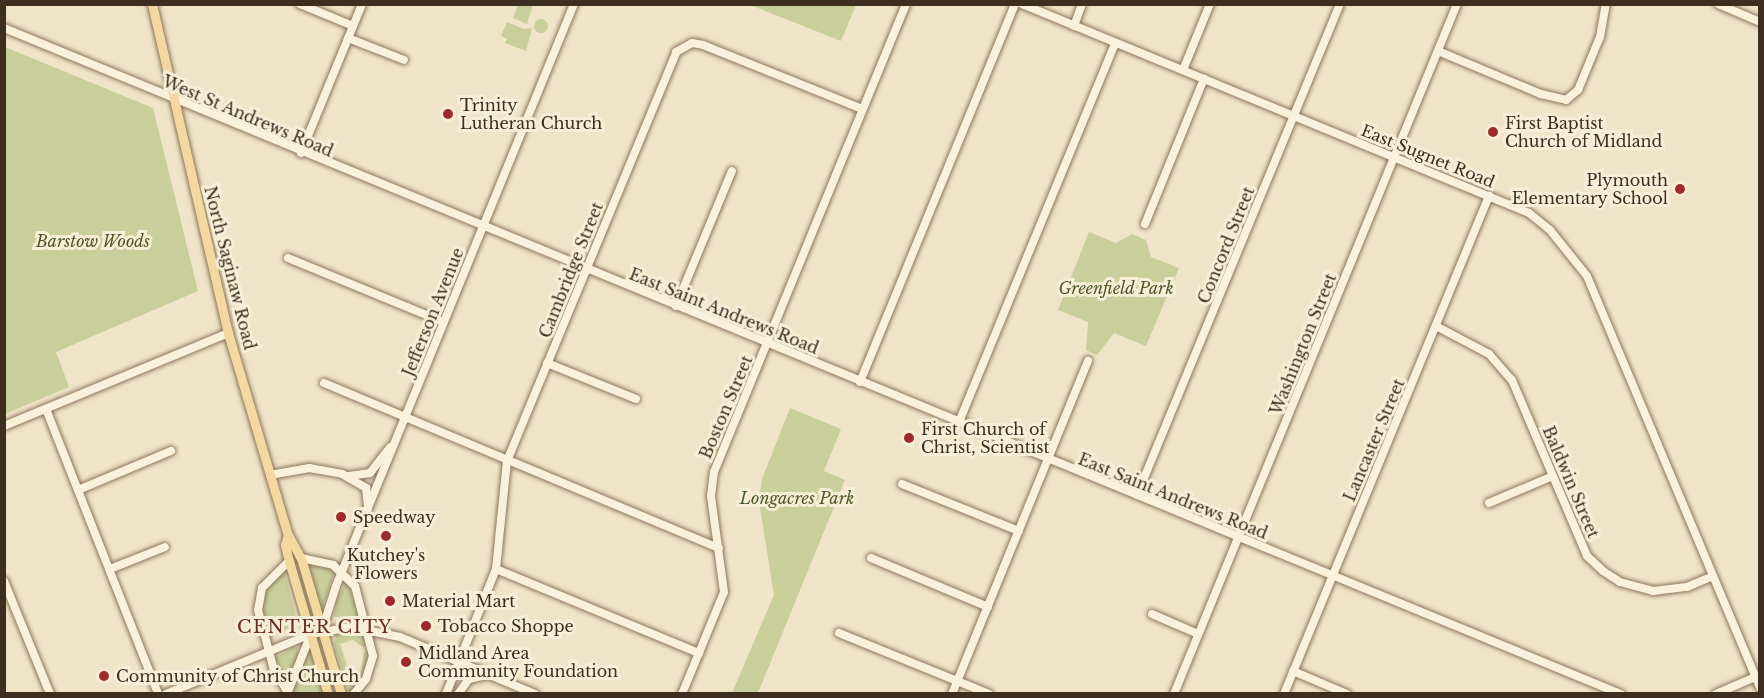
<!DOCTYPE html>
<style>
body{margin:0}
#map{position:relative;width:1764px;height:698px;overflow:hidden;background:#f0e4c8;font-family:"Libre Baskerville",serif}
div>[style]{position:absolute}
.green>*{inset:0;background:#c9cf9b}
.round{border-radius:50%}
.roads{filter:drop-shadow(0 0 2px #8d765c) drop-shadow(0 0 2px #8d765c)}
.minor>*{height:8px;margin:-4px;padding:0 4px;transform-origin:4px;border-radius:4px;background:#faf1dc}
.major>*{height:9px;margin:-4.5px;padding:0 4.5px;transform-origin:4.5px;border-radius:4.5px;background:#f3d9a0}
.dots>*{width:16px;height:16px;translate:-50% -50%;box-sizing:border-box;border:3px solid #f7eed8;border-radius:50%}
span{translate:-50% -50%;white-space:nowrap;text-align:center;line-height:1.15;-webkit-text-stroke:6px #f7eed8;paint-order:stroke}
.poi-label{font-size:16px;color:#3d2e20}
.left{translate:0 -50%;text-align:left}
.right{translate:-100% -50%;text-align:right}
.street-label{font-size:16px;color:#3d2e20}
.park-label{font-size:16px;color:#4d5a26;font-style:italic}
.neighbourhood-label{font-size:18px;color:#6b2e1e;letter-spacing:1.5px}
.frame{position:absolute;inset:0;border:6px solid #3d2e20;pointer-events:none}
</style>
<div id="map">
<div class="green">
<div style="clip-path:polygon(518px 5px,533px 5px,527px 24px,513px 18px)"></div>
<div style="clip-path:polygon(750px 5px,856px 5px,841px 41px)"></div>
<div class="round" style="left:534px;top:19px;width:14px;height:14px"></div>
<div style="clip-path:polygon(507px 22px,524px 29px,532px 28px,526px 51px,505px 43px,507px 39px,501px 36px)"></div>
<div style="clip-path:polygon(5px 47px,153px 108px,198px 291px,56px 352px,69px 387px,5px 414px)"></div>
<div style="clip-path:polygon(1089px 232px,1116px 243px,1132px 234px,1146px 240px,1151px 257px,1179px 268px,1146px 346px,1114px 333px,1097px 355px,1086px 350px,1088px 322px,1058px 310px)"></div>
<div style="clip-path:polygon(790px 408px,841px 429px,824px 471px,845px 480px,758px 693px,732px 693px,774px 595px,759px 502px,762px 479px)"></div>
<div style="clip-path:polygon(307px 562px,330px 566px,335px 571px,322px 610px)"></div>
<div style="clip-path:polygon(284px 571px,298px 624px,268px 640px,261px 613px,266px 588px)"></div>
<div style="clip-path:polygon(347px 580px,359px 617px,334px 617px,336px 601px)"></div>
<div style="clip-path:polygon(336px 634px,365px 635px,369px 644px,363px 647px,353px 640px,340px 644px,351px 677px,361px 674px,364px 652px,370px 652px,364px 676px,349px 693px,334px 644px)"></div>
<div style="clip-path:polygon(293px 647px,297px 647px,298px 655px,286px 685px,275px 658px)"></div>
<div style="clip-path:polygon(307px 649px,310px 650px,323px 693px,296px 693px,293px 690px)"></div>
</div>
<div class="roads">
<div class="minor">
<div style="left:300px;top:4px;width:57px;rotate:22.5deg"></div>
<div style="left:1022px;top:4px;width:548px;rotate:22.4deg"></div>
<div style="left:1529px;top:213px;width:27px;rotate:39deg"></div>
<div style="left:1550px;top:230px;width:59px;rotate:51.2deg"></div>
<div style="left:1587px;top:276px;width:447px;rotate:67.2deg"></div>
<div style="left:1718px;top:4px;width:46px;rotate:23.2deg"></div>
<div style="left:1074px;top:26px;width:23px;rotate:-70deg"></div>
<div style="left:4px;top:28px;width:1749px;rotate:22.39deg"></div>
<div style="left:348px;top:38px;width:60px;rotate:21.4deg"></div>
<div style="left:1438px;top:51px;width:112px;rotate:22.7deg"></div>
<div style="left:1541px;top:94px;width:26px;rotate:13deg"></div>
<div style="left:1566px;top:100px;width:16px;rotate:-40deg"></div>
<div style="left:1578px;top:90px;width:57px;rotate:-67.5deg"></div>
<div style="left:1600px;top:37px;width:34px;rotate:-80deg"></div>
<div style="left:1183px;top:70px;width:71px;rotate:-67.8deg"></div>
<div style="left:301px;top:153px;width:161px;rotate:-67.7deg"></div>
<div style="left:1145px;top:224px;width:157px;rotate:-67.9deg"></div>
<div style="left:288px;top:258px;width:168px;rotate:22.4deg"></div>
<div style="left:676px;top:306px;width:146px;rotate:-67.5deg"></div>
<div style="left:1436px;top:326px;width:60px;rotate:27.8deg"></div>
<div style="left:1489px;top:354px;width:35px;rotate:49deg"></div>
<div style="left:1512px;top:380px;width:191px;rotate:66.9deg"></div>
<div style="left:1587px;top:556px;width:22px;rotate:43deg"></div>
<div style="left:1603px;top:571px;width:20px;rotate:33deg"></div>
<div style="left:1620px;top:582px;width:34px;rotate:15deg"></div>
<div style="left:1653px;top:591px;width:34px;rotate:-7deg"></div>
<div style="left:1687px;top:587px;width:28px;rotate:-23deg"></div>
<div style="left:547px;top:363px;width:96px;rotate:22deg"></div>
<div style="left:860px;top:382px;width:409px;rotate:-67.7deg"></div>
<div style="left:324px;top:383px;width:428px;rotate:22.7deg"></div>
<div style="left:46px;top:409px;width:306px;rotate:68.5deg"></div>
<div style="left:959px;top:422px;width:410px;rotate:-67.6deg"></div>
<div style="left:4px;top:426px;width:243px;rotate:-22.5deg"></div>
<div style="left:270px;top:475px;width:40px;rotate:-10deg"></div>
<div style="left:309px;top:468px;width:34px;rotate:10deg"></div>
<div style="left:342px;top:474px;width:28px;rotate:30deg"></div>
<div style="left:366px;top:488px;width:20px;rotate:84deg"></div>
<div style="left:349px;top:476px;width:21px;rotate:-8deg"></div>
<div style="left:370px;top:473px;width:33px;rotate:-52deg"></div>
<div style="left:902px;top:484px;width:126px;rotate:21.9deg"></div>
<div style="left:78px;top:490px;width:101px;rotate:-22.8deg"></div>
<div style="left:1137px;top:495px;width:531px;rotate:-67.54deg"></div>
<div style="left:1489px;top:503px;width:69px;rotate:-22.9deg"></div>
<div style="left:301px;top:558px;width:33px;rotate:12deg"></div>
<div style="left:333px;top:565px;width:30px;rotate:44deg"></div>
<div style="left:355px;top:586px;width:72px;rotate:75.6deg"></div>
<div style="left:373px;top:656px;width:24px;rotate:107deg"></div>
<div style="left:366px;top:679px;width:19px;rotate:129deg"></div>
<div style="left:871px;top:558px;width:127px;rotate:22.7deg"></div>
<div style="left:289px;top:561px;width:38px;rotate:135deg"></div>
<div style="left:262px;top:588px;width:22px;rotate:100deg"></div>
<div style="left:258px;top:610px;width:62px;rotate:75.1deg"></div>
<div style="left:274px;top:670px;width:28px;rotate:58deg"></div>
<div style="left:110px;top:569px;width:59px;rotate:-21.8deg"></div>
<div style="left:496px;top:569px;width:220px;rotate:22.5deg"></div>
<div style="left:4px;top:581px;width:122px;rotate:67.8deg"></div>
<div style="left:1152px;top:614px;width:50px;rotate:23.5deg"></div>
<div style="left:322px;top:630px;width:46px;rotate:-72.3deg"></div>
<div style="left:336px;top:586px;width:629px;rotate:-67.76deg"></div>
<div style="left:839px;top:633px;width:162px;rotate:22.1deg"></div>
<div style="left:1293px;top:671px;width:59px;rotate:23.1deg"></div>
<div style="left:166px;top:694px;width:157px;rotate:-22.5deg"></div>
<div style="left:311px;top:634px;width:41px;rotate:-9.9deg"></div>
<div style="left:351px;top:627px;width:50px;rotate:11.5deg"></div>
<div style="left:400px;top:637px;width:147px;rotate:22.9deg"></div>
<div style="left:287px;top:694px;width:65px;rotate:-68.2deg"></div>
<div style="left:446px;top:694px;width:135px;rotate:-68.2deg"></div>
<div style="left:496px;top:569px;width:109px;rotate:-84.2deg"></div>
<div style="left:507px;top:461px;width:443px;rotate:-67.5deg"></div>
<div style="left:676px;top:52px;width:18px;rotate:-29deg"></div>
<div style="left:692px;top:43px;width:11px;rotate:10deg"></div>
<div style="left:703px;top:45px;width:171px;rotate:21.9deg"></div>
<div style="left:458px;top:694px;width:19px;rotate:-54deg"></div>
<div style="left:469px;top:679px;width:18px;rotate:-13deg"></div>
<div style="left:682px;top:694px;width:110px;rotate:-67.6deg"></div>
<div style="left:724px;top:592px;width:97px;rotate:-97.7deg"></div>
<div style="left:711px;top:496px;width:24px;rotate:-83deg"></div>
<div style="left:714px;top:472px;width:506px;rotate:-67.69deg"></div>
<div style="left:952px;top:694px;width:360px;rotate:-67.8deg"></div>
<div style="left:1174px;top:694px;width:746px;rotate:-67.7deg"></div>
<div style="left:1284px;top:694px;width:539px;rotate:-67.63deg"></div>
<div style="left:1716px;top:694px;width:48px;rotate:-23.4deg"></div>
</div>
<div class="major">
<div style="left:152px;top:4px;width:338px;rotate:77deg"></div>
<div style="left:228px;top:333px;width:211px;rotate:73.5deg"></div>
<div style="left:288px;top:535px;width:26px;rotate:61deg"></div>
<div style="left:301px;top:558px;width:142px;rotate:73.6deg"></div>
<div style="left:288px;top:535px;width:10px;rotate:107deg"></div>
<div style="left:285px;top:545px;width:16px;rotate:76deg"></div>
<div style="left:289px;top:561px;width:139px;rotate:73.7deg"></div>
</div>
</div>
<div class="dots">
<div style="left:448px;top:114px;background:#9e2a2b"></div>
<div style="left:1493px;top:132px;background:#9e2a2b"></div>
<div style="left:1680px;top:189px;background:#9e2a2b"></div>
<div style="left:909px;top:438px;background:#9e2a2b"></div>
<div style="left:341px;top:517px;background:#9e2a2b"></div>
<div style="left:386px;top:536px;background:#9e2a2b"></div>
<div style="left:390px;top:601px;background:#9e2a2b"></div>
<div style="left:426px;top:626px;background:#9e2a2b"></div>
<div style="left:406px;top:662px;background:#9e2a2b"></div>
<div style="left:104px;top:676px;background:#9e2a2b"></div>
</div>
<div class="poi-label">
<span class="left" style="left:460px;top:114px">Trinity<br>Lutheran Church</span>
<span class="left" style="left:1505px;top:132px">First Baptist<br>Church of Midland</span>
<span class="right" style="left:1668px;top:189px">Plymouth<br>Elementary School</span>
<span class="left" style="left:921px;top:438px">First Church of<br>Christ, Scientist</span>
<span class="left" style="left:353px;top:517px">Speedway</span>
<span style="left:386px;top:564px">Kutchey's<br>Flowers</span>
<span class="left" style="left:402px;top:601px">Material Mart</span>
<span class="left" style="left:438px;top:626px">Tobacco Shoppe</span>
<span class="left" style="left:418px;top:662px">Midland Area<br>Community Foundation</span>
<span class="left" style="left:116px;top:676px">Community of Christ Church</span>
</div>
<div class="street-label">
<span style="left:248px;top:116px;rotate:23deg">West St Andrews Road</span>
<span style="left:1428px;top:156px;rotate:22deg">East Sugnet Road</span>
<span style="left:1226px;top:245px;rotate:-68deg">Concord Street</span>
<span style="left:230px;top:268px;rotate:76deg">North Saginaw Road</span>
<span style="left:571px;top:270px;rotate:-68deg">Cambridge Street</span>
<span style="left:724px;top:311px;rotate:22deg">East Saint Andrews Road</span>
<span style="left:433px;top:312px;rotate:-68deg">Jefferson Avenue</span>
<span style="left:1303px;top:344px;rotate:-68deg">Washington Street</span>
<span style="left:726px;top:407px;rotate:-67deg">Boston Street</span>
<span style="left:1374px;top:440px;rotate:-67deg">Lancaster Street</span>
<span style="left:1571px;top:482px;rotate:67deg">Baldwin Street</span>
<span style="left:1173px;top:496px;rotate:22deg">East Saint Andrews Road</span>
</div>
<div class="park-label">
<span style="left:93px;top:241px">Barstow Woods</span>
<span style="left:1116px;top:288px">Greenfield Park</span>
<span style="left:797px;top:498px">Longacres Park</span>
</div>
<div class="neighbourhood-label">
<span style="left:315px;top:627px">CENTER CITY</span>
</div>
<div class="frame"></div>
</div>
